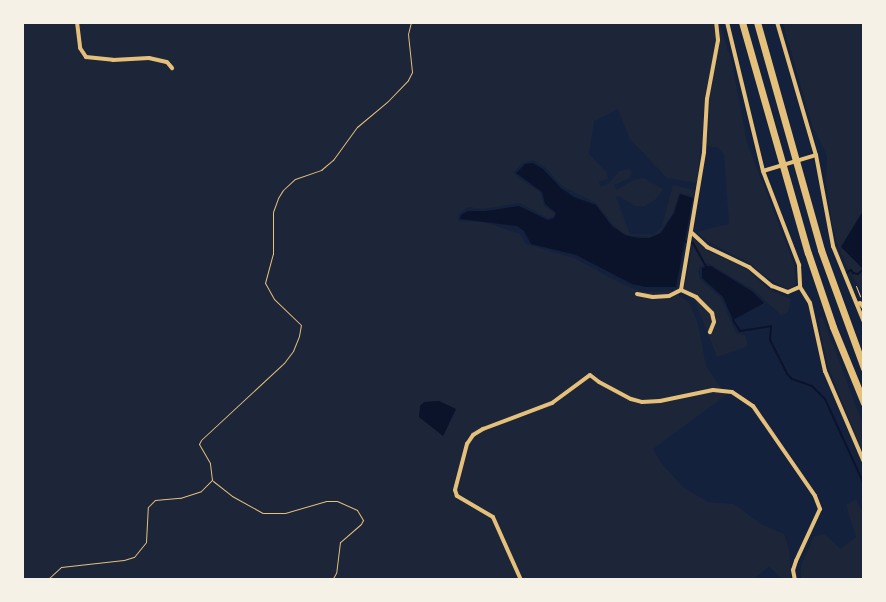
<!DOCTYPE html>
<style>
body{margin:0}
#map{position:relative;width:886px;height:602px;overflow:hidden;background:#14213d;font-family:Mulish,sans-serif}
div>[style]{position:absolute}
.green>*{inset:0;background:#1d2539}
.water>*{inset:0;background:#0b132b}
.stream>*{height:2px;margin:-1px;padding:0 1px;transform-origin:1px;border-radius:1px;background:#0b132b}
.path>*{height:1px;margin:-0.5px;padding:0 0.5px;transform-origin:0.5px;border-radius:0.5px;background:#e5c07b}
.minor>*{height:4px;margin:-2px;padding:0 2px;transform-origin:2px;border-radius:2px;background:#e5c07b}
.motorway>*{height:7px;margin:-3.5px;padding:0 3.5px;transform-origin:3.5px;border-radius:3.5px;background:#e5c07b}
span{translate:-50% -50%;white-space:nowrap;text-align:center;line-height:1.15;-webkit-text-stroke:4px #f6f1e7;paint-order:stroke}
.frame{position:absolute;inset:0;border:24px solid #f6f1e7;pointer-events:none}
</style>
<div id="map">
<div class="green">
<div style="clip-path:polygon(evenodd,22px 23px,719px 23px,732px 63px,747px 143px,794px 264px,796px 285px,788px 289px,783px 287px,763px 275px,750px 263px,708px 242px,697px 232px,729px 224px,724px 154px,718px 148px,701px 144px,697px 183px,667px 178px,630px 139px,618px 109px,594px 121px,589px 154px,607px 173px,608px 179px,599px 182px,601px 187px,609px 183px,619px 171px,629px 169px,632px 172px,628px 179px,614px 185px,616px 190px,634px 180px,643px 178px,663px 189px,656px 199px,645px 206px,635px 206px,619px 196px,616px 197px,630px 234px,653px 235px,662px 227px,673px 185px,694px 190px,694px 196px,679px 193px,673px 213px,659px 233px,650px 237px,626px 235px,613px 225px,596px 203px,562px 186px,546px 168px,533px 160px,522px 163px,514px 172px,517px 177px,540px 192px,544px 206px,555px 214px,553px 217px,548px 218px,519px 203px,483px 209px,468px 207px,458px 215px,458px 221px,484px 222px,520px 234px,526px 244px,574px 258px,624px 285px,643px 292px,671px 291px,689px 302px,698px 324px,706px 366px,726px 395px,653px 449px,661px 463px,684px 488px,708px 502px,734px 504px,761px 524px,784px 534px,789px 550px,791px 579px,782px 579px,769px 566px,753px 580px,23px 579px,22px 23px,439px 401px,456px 409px,443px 436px,436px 430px,424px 402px,439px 401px)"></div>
<div style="clip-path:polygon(783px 23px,863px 23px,863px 211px,841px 247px,863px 269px,863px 293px,849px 271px,837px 243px,832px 224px,826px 182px,827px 156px,812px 125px)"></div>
<div style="clip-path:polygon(694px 239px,706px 250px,746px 268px,768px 289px,791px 299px,788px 312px,782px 316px,754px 290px,708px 263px,700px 267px,698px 272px,700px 279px,721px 298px,736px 333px,745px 335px,748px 346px,717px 357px,693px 296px,684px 289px)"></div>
<div style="clip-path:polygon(822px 316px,863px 425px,863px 454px,828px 366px,820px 331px,819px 319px)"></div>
<div style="clip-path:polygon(856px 499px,863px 513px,863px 579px,801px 579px,801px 565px,814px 537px,824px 534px,841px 549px,856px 537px,846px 505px)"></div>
</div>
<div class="water">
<div style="clip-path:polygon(533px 163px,543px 169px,561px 188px,574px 197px,596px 205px,612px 226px,625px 235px,638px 238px,649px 238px,661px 233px,674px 213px,680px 194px,693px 198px,676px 287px,646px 287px,632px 284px,576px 255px,531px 244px,524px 231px,517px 226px,460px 219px,461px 215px,468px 211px,486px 211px,519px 206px,548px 220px,554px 218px,556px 213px,545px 204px,542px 192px,516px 173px,525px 164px)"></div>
<div style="clip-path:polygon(863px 211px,863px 269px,841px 247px)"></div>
<div style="clip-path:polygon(707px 266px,711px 266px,753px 292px,764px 303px,733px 320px,723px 297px,702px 278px,702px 268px)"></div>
<div style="clip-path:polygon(439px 401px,456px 409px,443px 436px,419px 417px,420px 406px,424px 402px)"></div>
</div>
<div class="stream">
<div style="left:682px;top:241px;width:11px;rotate:10deg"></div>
<div style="left:693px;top:243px;width:29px;rotate:61deg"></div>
<div style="left:846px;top:273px;width:6px;rotate:-31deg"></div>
<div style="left:851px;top:270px;width:4px;rotate:56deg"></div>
<div style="left:853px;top:273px;width:5px;rotate:11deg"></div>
<div style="left:858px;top:274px;width:8px;rotate:-40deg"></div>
<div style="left:733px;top:320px;width:13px;rotate:58deg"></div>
<div style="left:740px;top:331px;width:31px;rotate:-9deg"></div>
<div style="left:771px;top:326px;width:14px;rotate:94deg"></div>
<div style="left:770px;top:340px;width:38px;rotate:63deg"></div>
<div style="left:787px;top:374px;width:7px;rotate:45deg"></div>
<div style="left:792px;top:379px;width:21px;rotate:19deg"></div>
<div style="left:812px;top:386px;width:18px;rotate:45deg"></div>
<div style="left:825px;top:399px;width:94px;rotate:65.4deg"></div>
</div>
<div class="path">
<div style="left:22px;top:23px;width:1px;rotate:-45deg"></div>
<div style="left:856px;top:286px;width:11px;rotate:68deg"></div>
<div style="left:213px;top:481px;width:24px;rotate:38deg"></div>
<div style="left:232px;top:496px;width:35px;rotate:29deg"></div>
<div style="left:263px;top:513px;width:22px"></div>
<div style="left:285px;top:513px;width:43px;rotate:-16.3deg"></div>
<div style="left:326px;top:501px;width:11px"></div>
<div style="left:337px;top:501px;width:22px;rotate:24deg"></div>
<div style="left:357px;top:510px;width:12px;rotate:59deg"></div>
<div style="left:363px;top:520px;width:4px;rotate:117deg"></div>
<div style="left:361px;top:524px;width:28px;rotate:139deg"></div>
<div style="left:340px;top:542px;width:31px;rotate:97deg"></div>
<div style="left:336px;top:573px;width:8px;rotate:120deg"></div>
<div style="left:47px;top:580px;width:19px;rotate:-43deg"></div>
<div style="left:61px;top:567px;width:63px;rotate:-6.3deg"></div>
<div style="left:124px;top:560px;width:10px;rotate:-17deg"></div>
<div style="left:134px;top:557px;width:19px;rotate:-51deg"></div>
<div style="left:146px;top:542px;width:35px;rotate:-87deg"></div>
<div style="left:148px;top:507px;width:10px;rotate:-45deg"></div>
<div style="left:155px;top:500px;width:25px;rotate:-5deg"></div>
<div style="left:180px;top:498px;width:22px;rotate:-18deg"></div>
<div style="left:201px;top:491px;width:16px;rotate:-45deg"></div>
<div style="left:212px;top:480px;width:17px;rotate:-97deg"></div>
<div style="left:210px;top:463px;width:22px;rotate:-120deg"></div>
<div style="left:199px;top:444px;width:4px;rotate:-63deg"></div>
<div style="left:201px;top:440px;width:113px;rotate:-42.9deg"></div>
<div style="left:284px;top:363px;width:15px;rotate:-53deg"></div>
<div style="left:293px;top:351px;width:16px;rotate:-68deg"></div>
<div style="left:299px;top:336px;width:11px;rotate:-80deg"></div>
<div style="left:301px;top:325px;width:37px;rotate:-136deg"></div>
<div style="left:274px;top:299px;width:18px;rotate:-119deg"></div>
<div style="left:265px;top:283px;width:30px;rotate:-75deg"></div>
<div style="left:273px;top:254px;width:42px;rotate:-90deg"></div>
<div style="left:273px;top:212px;width:15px;rotate:-70deg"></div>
<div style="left:278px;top:198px;width:9px;rotate:-58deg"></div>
<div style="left:283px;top:190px;width:16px;rotate:-43deg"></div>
<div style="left:295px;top:179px;width:28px;rotate:-19deg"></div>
<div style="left:321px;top:170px;width:16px;rotate:-40deg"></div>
<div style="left:333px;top:160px;width:41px;rotate:-54deg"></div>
<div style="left:357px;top:127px;width:40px;rotate:-40deg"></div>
<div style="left:388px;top:101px;width:29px;rotate:-46deg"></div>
<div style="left:408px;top:80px;width:9px;rotate:-63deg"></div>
<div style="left:412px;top:72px;width:38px;rotate:-96deg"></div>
<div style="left:408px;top:34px;width:12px;rotate:-76deg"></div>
</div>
<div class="minor">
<div style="left:77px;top:22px;width:26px;rotate:83deg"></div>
<div style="left:80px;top:48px;width:11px;rotate:56deg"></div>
<div style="left:86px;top:57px;width:27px;rotate:6deg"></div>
<div style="left:113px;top:60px;width:36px;rotate:-3deg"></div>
<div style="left:149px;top:58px;width:18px;rotate:13deg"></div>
<div style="left:167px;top:62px;width:8px;rotate:50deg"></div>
<div style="left:727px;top:22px;width:153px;rotate:76.4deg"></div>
<div style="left:763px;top:171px;width:101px;rotate:69deg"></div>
<div style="left:799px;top:265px;width:22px;rotate:87deg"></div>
<div style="left:800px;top:287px;width:19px;rotate:58deg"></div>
<div style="left:810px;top:303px;width:70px;rotate:77.6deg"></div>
<div style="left:825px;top:371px;width:99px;rotate:66.8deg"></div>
<div style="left:777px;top:22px;width:139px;rotate:73.7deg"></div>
<div style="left:816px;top:155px;width:93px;rotate:79.4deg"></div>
<div style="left:833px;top:246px;width:82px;rotate:67.8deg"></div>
<div style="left:763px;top:171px;width:55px;rotate:-16.8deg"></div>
<div style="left:692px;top:233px;width:21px;rotate:43deg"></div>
<div style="left:707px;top:247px;width:47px;rotate:25.5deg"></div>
<div style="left:749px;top:267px;width:30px;rotate:40deg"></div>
<div style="left:772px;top:286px;width:17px;rotate:21deg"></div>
<div style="left:788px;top:292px;width:13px;rotate:-23deg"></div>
<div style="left:681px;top:290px;width:140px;rotate:-80.5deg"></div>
<div style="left:704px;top:152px;width:53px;rotate:-86.8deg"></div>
<div style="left:707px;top:99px;width:60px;rotate:-79.4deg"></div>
<div style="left:718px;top:40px;width:18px;rotate:-96deg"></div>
<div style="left:681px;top:290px;width:17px;rotate:25deg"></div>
<div style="left:696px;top:297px;width:23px;rotate:45deg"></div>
<div style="left:712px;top:313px;width:9px;rotate:77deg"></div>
<div style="left:714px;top:322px;width:11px;rotate:112deg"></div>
<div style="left:637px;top:294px;width:16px;rotate:11deg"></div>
<div style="left:653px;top:297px;width:16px;rotate:-4deg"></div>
<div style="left:669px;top:296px;width:13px;rotate:-27deg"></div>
<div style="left:857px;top:304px;width:3px;rotate:-18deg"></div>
<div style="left:860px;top:303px;width:6px;rotate:51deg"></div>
<div style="left:521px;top:580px;width:69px;rotate:-114deg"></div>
<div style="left:493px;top:517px;width:42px;rotate:-149.7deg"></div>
<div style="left:457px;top:496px;width:6px;rotate:-108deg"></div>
<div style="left:455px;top:490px;width:48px;rotate:-75.4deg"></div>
<div style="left:467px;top:444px;width:11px;rotate:-56deg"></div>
<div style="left:473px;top:435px;width:12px;rotate:-31deg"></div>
<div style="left:483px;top:429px;width:74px;rotate:-20.6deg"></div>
<div style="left:552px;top:403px;width:47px;rotate:-36.4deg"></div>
<div style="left:590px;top:375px;width:11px;rotate:38deg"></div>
<div style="left:599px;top:382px;width:36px;rotate:28deg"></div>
<div style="left:631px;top:399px;width:11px;rotate:15deg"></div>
<div style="left:642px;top:402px;width:18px;rotate:-3deg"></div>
<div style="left:660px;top:401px;width:54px;rotate:-11.7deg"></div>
<div style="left:713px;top:390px;width:19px;rotate:6deg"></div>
<div style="left:732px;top:392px;width:25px;rotate:34deg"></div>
<div style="left:753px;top:406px;width:109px;rotate:55.4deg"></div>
<div style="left:815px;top:496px;width:14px;rotate:69deg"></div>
<div style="left:820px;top:509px;width:57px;rotate:114.8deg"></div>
<div style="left:796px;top:561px;width:9px;rotate:108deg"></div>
<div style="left:793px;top:570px;width:10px;rotate:79deg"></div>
</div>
<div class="motorway">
<div style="left:742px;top:22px;width:240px;rotate:74.1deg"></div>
<div style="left:808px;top:253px;width:78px;rotate:71.3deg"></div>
<div style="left:833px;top:327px;width:82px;rotate:67.8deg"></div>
<div style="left:757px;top:22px;width:237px;rotate:74.3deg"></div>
<div style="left:821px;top:250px;width:126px;rotate:70deg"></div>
</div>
<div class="frame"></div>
</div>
